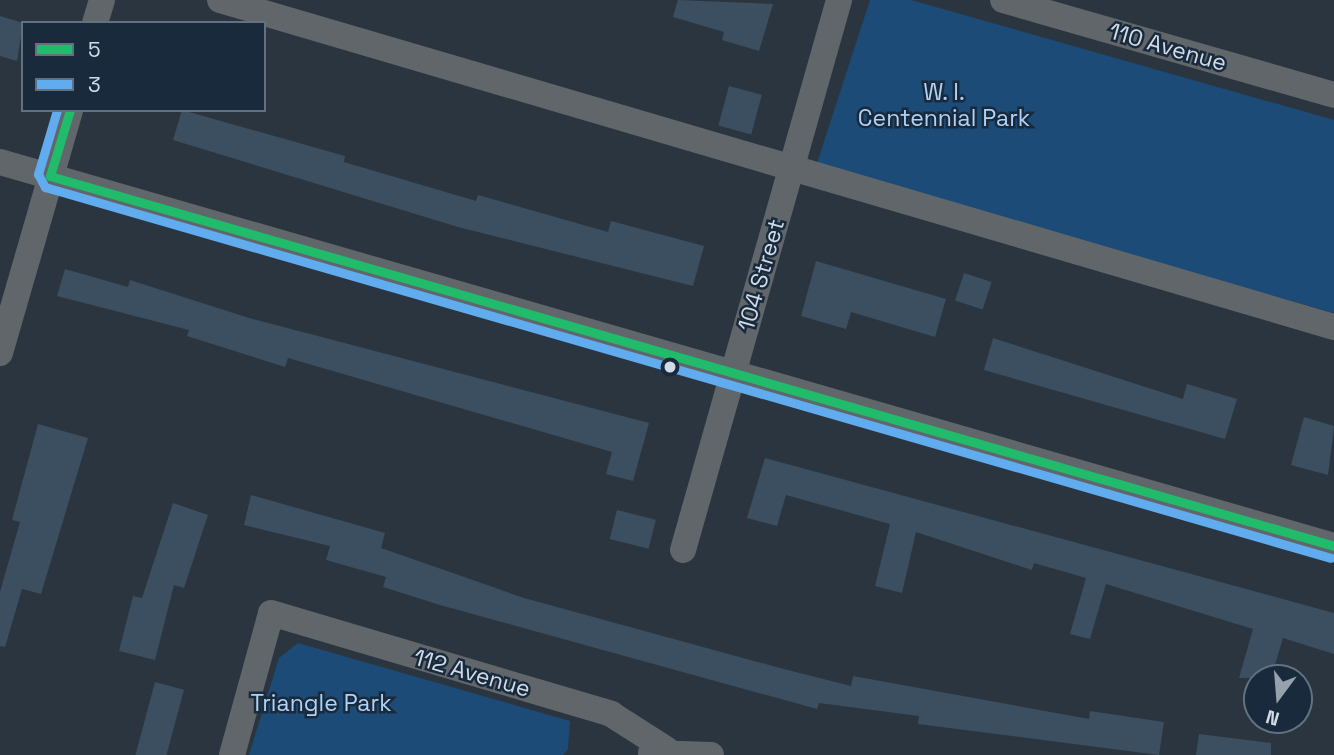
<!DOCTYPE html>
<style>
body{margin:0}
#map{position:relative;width:1334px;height:755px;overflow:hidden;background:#2b353f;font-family:"Space Grotesk",sans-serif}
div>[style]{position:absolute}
.green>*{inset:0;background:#1b4b76}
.building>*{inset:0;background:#3b4f60;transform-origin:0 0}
.minor>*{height:26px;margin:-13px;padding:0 13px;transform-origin:13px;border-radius:13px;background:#61666b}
.bus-1>*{height:9px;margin:-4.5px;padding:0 4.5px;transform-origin:4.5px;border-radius:4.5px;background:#20bc6c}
.bus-2>*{height:9px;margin:-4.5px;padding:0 4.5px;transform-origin:4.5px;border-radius:4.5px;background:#60acee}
.dots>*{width:19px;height:19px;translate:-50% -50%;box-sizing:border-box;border:4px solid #192a3c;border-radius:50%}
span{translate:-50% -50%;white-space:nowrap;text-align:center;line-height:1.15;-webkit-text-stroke:5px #192a3c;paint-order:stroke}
.street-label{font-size:23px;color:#d0dbe7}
.park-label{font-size:23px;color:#b0d2f6}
.legend{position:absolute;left:21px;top:21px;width:245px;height:91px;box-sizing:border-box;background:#192a3c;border:2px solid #627180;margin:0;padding:9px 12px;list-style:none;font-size:21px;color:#d0dbe7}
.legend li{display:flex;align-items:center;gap:14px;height:35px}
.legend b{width:35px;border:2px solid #627180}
.north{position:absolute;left:1243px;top:664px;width:70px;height:70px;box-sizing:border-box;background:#192a3c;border:2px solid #627180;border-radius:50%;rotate:196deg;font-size:19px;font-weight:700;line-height:28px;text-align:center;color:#d0dbe7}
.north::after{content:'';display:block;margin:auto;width:24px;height:32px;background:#96a1ac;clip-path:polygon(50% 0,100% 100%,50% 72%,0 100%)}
</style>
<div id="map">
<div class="green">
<div style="clip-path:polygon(870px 0,911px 0,1334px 120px,1334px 313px,816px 166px)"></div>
<div style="clip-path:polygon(298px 643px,570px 721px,568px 749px,563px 755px,249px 755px,279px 658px)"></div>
</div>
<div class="building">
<div style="clip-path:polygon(678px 0,773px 4px,759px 51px,722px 40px,724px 32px,673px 17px)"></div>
<div style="clip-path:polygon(0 16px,23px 23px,17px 61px,0 56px)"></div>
<div style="left:729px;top:86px;width:34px;height:41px;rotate:15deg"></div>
<div style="clip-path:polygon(182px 110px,345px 156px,344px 162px,476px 201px,478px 195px,608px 232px,611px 221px,704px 246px,693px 286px,458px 227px,173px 140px)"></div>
<div style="clip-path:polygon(816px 261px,946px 299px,935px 337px,851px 312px,846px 329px,801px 316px)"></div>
<div style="clip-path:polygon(65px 269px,128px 287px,130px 280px,249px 318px,649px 423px,633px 481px,606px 474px,612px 452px,288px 358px,285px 367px,187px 336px,189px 330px,57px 296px)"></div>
<div style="left:964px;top:273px;width:29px;height:29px;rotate:18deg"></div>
<div style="clip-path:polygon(993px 338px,1183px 399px,1187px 384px,1237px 399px,1225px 439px,984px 370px)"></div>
<div style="clip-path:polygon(1304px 417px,1334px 426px,1328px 475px,1291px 465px)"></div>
<div style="clip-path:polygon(38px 424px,88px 438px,41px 594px,22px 589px,5px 647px,0 646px,0 592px,20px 522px,12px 520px)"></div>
<div style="clip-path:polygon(765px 458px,1334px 613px,1334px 654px,1283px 638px,1271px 678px,1239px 678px,1253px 629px,1106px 584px,1090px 639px,1070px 634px,1086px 578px,1034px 563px,1032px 570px,916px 532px,902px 593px,875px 586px,890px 524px,786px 495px,777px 526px,747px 518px)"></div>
<div style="clip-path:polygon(251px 495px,385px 533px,381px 548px,524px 598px,780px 668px,851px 686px,853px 676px,1089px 719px,1090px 711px,1164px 722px,1159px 755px,918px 724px,919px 716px,819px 703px,817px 709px,440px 605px,383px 587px,386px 577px,326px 560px,330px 546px,244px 525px)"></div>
<div style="clip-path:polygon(173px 503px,208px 515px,184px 588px,174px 585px,155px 660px,119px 651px,133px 596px,142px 598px)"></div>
<div style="left:617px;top:510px;width:40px;height:30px;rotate:14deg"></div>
<div style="left:155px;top:682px;width:30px;height:76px;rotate:15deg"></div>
<div style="clip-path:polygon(1199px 734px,1271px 743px,1271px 755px,1196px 755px)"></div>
</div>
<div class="minor">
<div style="left:220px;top:0;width:1161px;rotate:16.36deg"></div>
<div style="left:1003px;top:0;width:344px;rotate:16deg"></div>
<div style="left:95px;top:23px;width:24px;rotate:-73deg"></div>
<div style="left:0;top:162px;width:1388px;rotate:16.06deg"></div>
<div style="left:0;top:353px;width:253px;rotate:-73.9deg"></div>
<div style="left:683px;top:550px;width:572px;rotate:-74.16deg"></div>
<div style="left:651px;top:753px;width:60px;rotate:1.9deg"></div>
<div style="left:232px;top:755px;width:147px;rotate:-74.6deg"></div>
<div style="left:271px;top:613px;width:355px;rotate:16.5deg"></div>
<div style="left:611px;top:714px;width:65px;rotate:32.5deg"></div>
</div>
<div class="bus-1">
<div style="left:70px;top:110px;width:69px;rotate:106.9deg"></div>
<div style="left:50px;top:176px;width:1336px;rotate:16.07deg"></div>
</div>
<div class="bus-2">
<div style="left:57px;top:110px;width:67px;rotate:106.5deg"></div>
<div style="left:38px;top:174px;width:15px;rotate:62deg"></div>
<div style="left:45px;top:187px;width:1338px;rotate:16.09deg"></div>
</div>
<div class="dots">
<div style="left:670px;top:367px;background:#d0dbe7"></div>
</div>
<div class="street-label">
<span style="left:1168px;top:47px;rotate:16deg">110 Avenue</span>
<span style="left:761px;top:275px;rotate:-74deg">104 Street</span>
<span style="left:472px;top:673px;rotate:16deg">112 Avenue</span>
</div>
<div class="park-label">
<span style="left:944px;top:105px">W. I.<br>Centennial Park</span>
<span style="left:321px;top:703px">Triangle Park</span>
</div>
<ul class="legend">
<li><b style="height:9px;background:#20bc6c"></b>5</li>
<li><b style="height:9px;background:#60acee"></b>3</li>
</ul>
<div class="north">N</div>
</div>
